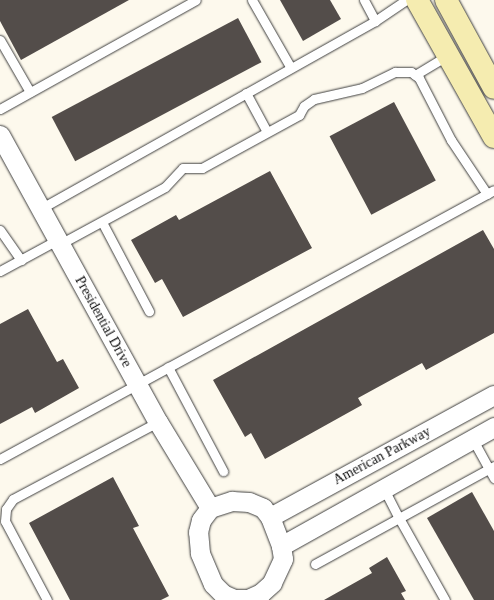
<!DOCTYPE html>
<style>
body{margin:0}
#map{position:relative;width:494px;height:600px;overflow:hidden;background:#fdf9ed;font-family:Georgia,serif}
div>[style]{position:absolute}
.building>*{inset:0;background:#534d4a;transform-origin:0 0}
.roads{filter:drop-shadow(0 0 1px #3f3f3f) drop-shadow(0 0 1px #3f3f3f)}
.lane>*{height:9px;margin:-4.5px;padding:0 4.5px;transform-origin:4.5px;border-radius:4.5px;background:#fff}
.street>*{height:19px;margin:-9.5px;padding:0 9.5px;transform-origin:9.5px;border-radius:9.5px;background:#fff}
.secondary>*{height:22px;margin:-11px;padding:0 11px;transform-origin:11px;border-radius:11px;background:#f5ecb0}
span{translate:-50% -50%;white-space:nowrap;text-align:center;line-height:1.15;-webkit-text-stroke:4px #fff;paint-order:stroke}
.street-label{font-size:14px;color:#0c0c0c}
</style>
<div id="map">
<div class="building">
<div style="clip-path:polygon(0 0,129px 0,21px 60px,0 21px)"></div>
<div style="clip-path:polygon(280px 0,330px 0,341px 19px,303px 41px)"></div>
<div style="left:238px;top:18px;width:50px;height:211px;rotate:62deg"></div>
<div style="left:394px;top:102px;width:89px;height:73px;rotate:62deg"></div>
<div style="clip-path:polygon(270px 171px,312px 248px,183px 317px,162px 279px,155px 283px,131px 240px,176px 215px,179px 220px)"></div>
<div style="clip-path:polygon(483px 230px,494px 249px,494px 333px,426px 370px,422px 363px,358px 398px,362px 405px,265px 459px,251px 433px,245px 437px,213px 380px)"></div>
<div style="clip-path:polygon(28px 309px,57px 362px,63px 359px,79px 388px,35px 413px,32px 407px,0 424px,0 324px)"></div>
<div style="clip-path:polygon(113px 477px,139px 526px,133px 528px,169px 596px,161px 600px,70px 600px,29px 523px)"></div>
<div style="clip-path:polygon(472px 492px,494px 531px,494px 600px,474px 600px,427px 518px)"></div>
<div style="clip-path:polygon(387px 557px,406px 591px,401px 593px,405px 600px,324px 600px,372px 573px,369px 568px)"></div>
</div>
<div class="roads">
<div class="lane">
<div style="left:252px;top:0;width:78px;rotate:60.2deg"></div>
<div style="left:364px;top:0;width:24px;rotate:62deg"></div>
<div style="left:375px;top:21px;width:37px;rotate:-34deg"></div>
<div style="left:0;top:40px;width:60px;rotate:60deg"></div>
<div style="left:415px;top:75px;width:39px;rotate:-31deg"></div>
<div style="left:246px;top:93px;width:44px;rotate:61.7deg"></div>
<div style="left:0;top:109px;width:224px;rotate:-29.1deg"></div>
<div style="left:40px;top:209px;width:384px;rotate:-29.3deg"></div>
<div style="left:102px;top:222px;width:101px;rotate:62.2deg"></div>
<div style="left:0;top:230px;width:37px;rotate:55deg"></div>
<div style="left:60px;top:244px;width:119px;rotate:-28.5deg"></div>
<div style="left:165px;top:187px;width:26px;rotate:-47deg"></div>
<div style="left:183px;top:168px;width:19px"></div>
<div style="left:202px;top:168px;width:111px;rotate:-28.7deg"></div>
<div style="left:299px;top:115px;width:10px;rotate:-61deg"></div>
<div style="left:304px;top:106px;width:12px;rotate:-35deg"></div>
<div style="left:314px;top:99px;width:49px;rotate:-12.9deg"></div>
<div style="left:362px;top:88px;width:37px;rotate:-26deg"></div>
<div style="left:395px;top:72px;width:16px"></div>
<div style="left:411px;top:72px;width:10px;rotate:37deg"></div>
<div style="left:419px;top:78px;width:70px;rotate:62.7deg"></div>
<div style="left:451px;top:140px;width:65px;rotate:56.3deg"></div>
<div style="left:0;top:271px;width:65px;rotate:-28.5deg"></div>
<div style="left:168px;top:367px;width:118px;rotate:62.1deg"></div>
<div style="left:472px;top:438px;width:46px;rotate:61.2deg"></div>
<div style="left:0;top:459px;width:562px;rotate:-28.57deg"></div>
<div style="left:383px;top:487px;width:35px;rotate:63deg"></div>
<div style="left:399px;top:518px;width:108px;rotate:-28.7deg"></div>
<div style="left:315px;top:564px;width:96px;rotate:-28.7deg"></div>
<div style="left:399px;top:518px;width:94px;rotate:60.7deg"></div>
<div style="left:47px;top:600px;width:89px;rotate:-118deg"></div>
<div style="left:5px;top:521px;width:12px;rotate:-85deg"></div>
<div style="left:6px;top:509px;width:12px;rotate:-55deg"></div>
<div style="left:13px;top:499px;width:164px;rotate:-28deg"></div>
</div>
<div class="street">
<div style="left:0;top:135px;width:328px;rotate:61.2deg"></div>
<div style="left:158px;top:422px;width:100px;rotate:58.8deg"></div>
<div style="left:232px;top:501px;width:17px;rotate:3deg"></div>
<div style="left:249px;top:502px;width:15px;rotate:23deg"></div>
<div style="left:263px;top:508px;width:11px;rotate:52deg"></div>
<div style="left:270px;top:517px;width:31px;rotate:69deg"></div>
<div style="left:281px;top:546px;width:13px;rotate:81deg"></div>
<div style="left:283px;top:559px;width:26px;rotate:115deg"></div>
<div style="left:272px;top:583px;width:15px;rotate:138deg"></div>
<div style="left:261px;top:593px;width:14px;rotate:155deg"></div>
<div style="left:248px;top:599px;width:14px;rotate:180deg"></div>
<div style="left:234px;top:599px;width:12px;rotate:-156deg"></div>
<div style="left:223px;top:594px;width:14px;rotate:-135deg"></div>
<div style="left:213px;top:584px;width:34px;rotate:-113deg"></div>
<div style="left:200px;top:553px;width:21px;rotate:-95deg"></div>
<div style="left:198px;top:532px;width:12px;rotate:-76deg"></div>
<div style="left:201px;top:520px;width:15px;rotate:-53deg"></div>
<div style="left:210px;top:508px;width:23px;rotate:-18deg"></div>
<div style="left:270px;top:517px;width:255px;rotate:-28.6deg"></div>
<div style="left:281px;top:546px;width:244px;rotate:-29.2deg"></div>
</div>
<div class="secondary">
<div style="left:417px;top:0;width:157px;rotate:60.7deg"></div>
<div style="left:446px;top:0;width:100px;rotate:61.4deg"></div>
</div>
</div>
<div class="street-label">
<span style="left:103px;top:322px;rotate:61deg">Presidential Drive</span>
<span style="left:382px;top:456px;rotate:-28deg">American Parkway</span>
</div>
</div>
